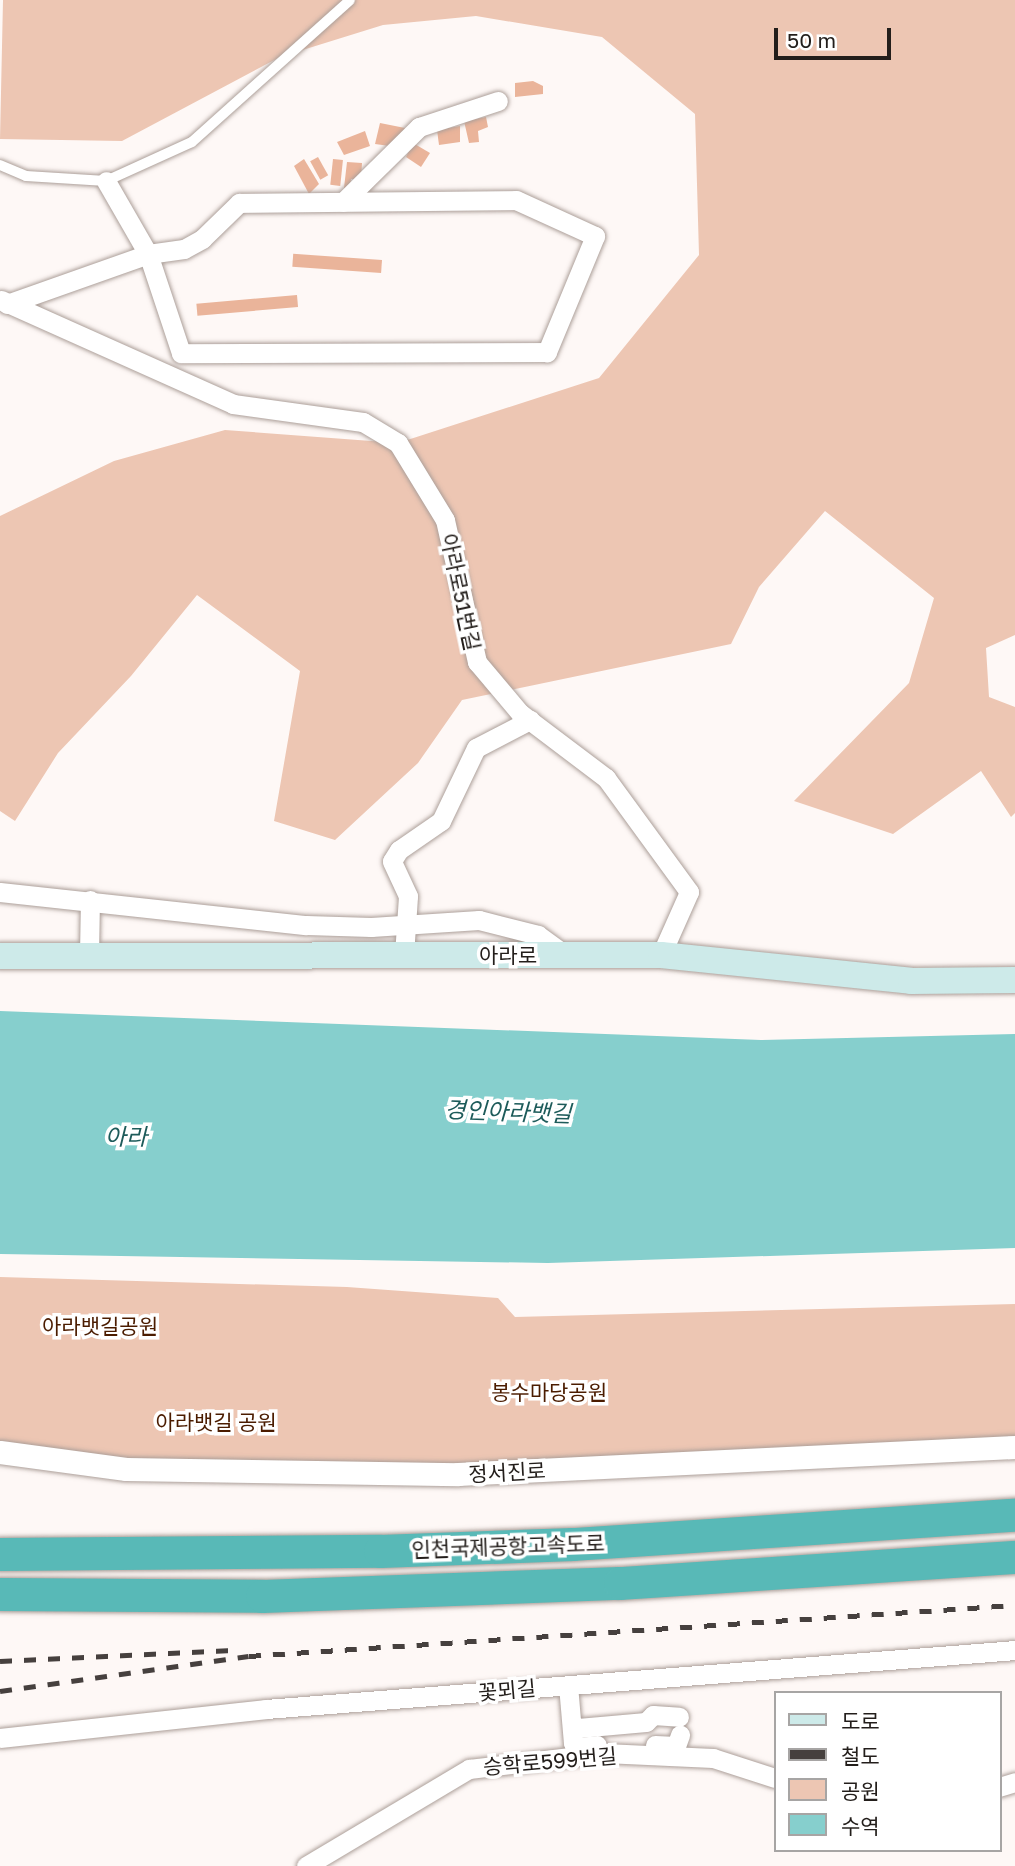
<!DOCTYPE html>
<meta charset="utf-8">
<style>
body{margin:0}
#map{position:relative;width:1015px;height:1866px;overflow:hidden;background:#fef8f6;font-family:"Golos Text","Noto Sans KR",sans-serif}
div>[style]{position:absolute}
.green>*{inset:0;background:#edc6b3}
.water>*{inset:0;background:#86cfcd}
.building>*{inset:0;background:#eab49a;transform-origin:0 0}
.roads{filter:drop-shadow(0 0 2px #ac9f99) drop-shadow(0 0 2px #ac9f99)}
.service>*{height:10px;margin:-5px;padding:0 5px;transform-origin:5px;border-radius:5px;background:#fff}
.minor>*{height:19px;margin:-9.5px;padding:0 9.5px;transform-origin:9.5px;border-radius:9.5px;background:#fff}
.tertiary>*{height:23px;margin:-11.5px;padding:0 11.5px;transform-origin:11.5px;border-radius:11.5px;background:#fff}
.secondary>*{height:26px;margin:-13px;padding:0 13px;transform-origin:13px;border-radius:13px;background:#cdeae9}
.motorway>*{height:33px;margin:-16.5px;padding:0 16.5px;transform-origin:16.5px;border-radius:16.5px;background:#58b9b7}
.rail>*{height:4.5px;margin-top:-2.25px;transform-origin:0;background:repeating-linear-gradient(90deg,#46403e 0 12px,transparent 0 24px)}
span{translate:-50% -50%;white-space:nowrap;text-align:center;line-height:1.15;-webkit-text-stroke:7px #fff;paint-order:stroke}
.street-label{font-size:21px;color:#231e1b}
.park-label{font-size:21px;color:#4b1c00}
.water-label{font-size:23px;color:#1d5b5a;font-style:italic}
.legend{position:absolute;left:774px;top:1691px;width:228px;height:161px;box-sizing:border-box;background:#fff;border:2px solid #a7a5a4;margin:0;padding:9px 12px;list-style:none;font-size:21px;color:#231e1b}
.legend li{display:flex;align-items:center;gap:14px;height:35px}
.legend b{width:35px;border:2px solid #a7a5a4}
.scale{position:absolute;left:774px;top:28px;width:117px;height:32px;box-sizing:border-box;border:4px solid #231e1b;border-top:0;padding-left:9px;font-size:21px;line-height:24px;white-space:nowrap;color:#231e1b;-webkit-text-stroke:5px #fff;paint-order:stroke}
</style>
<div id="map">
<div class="green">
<div style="clip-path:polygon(3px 0,1015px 0,1015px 635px,986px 648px,989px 697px,1015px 707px,1015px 813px,1011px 817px,981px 771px,893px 834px,794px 801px,909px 683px,934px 598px,825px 511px,759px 587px,731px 644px,462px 700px,418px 763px,335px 840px,274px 821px,300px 671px,197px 595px,131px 676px,58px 753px,15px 821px,0 811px,0 516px,114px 461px,225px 430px,398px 443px,599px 378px,699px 255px,695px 114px,602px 37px,476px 16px,383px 25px,280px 57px,122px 141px,0 139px)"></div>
<div style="clip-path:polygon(0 1277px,347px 1287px,498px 1298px,515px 1317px,1015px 1304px,1015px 1447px,458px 1474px,0 1452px)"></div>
</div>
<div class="water">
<div style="clip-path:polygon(0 1011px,761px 1040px,1015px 1034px,1015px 1248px,548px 1263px,0 1254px)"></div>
</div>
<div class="building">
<div style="clip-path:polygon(533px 81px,543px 86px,543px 94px,515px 97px,515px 83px)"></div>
<div style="clip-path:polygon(486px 117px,488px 127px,478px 131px,479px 142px,469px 143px,464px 121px)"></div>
<div style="clip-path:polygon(380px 123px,405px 128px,397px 147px,375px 144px)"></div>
<div style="clip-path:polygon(460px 126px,460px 142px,439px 145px,437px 130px)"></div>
<div style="clip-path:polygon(365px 131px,370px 146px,344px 155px,337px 142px)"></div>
<div style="clip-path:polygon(413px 143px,430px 153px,421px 167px,406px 157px)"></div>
<div style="left:318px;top:157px;width:21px;height:9px;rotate:61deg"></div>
<div style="clip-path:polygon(304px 159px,319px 184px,309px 194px,294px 166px)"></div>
<div style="left:333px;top:159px;width:10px;height:26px;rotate:6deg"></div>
<div style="clip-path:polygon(347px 162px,362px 163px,361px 179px,351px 179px,350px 188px,344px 188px)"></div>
<div style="left:382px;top:260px;width:13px;height:89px;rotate:94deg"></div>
<div style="left:297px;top:295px;width:12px;height:101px;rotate:85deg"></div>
</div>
<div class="roads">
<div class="service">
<div style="left:0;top:165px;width:28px;rotate:23deg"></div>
<div style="left:26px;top:176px;width:80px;rotate:3.6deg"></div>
<div style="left:106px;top:181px;width:94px;rotate:-24.4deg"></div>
<div style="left:192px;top:142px;width:212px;rotate:-41.9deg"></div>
</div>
<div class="minor">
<div style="left:343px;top:202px;width:107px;rotate:-44.6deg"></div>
<div style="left:419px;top:127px;width:83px;rotate:-18.2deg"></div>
<div style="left:1px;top:300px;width:254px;rotate:24.1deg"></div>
<div style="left:233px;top:404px;width:131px;rotate:7.9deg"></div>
<div style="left:363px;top:422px;width:41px;rotate:31deg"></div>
<div style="left:398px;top:443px;width:90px;rotate:58.6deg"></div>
<div style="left:445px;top:520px;width:146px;rotate:77.3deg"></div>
<div style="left:477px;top:662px;width:67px;rotate:49.9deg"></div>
<div style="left:520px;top:713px;width:108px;rotate:37.1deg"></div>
<div style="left:606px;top:778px;width:141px;rotate:53.9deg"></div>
<div style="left:689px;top:892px;width:69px;rotate:114deg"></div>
<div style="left:7px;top:304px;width:150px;rotate:-19.5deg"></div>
<div style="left:148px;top:254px;width:36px;rotate:-8deg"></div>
<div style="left:184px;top:249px;width:21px;rotate:-29deg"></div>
<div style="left:202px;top:239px;width:52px;rotate:-44.2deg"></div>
<div style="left:239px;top:203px;width:277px;rotate:-0.6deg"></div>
<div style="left:516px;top:200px;width:87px;rotate:24.5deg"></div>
<div style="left:595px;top:236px;width:126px;rotate:112.5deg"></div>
<div style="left:547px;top:352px;width:366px;rotate:179.8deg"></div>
<div style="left:181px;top:353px;width:104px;rotate:-108.4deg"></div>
<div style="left:148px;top:254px;width:84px;rotate:-119.9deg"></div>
<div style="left:0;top:892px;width:308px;rotate:6.2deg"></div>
<div style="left:306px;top:925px;width:65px;rotate:1.8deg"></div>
<div style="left:371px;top:927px;width:108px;rotate:-3.7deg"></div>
<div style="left:479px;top:920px;width:61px;rotate:14.3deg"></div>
<div style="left:538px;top:935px;width:34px;rotate:36deg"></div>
<div style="left:89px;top:955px;width:55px;rotate:-89deg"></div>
<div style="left:404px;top:955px;width:59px;rotate:-86.1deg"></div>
<div style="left:408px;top:896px;width:38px;rotate:-115deg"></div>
<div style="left:392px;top:861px;width:13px;rotate:-58deg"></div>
<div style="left:399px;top:850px;width:51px;rotate:-34.6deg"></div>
<div style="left:441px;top:821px;width:81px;rotate:-64.4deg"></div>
<div style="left:476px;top:748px;width:61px;rotate:-27.4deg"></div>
<div style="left:568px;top:1685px;width:58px;rotate:85.1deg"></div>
<div style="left:573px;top:1743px;width:7px;rotate:34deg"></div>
<div style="left:579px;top:1747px;width:18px;rotate:-6deg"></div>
<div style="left:572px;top:1724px;width:7px;rotate:34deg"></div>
<div style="left:578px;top:1728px;width:68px;rotate:-5deg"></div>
<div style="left:646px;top:1722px;width:10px;rotate:-45deg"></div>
<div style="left:653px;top:1715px;width:26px;rotate:4deg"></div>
<div style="left:0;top:1738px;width:268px;rotate:-6.2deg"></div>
<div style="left:266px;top:1709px;width:751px;rotate:-4.5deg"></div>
<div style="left:655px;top:1745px;width:21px;rotate:3deg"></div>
<div style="left:676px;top:1746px;width:12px;rotate:-70deg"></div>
<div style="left:999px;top:1787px;width:17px;rotate:-17deg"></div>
<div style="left:306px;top:1866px;width:190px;rotate:-30.8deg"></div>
<div style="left:469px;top:1769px;width:136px;rotate:-6.8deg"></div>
<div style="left:604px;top:1753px;width:109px;rotate:2.6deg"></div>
<div style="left:713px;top:1758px;width:65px;rotate:17.9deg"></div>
</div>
<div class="tertiary">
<div style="left:0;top:1452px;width:127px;rotate:7.7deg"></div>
<div style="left:126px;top:1469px;width:332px;rotate:0.9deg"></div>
<div style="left:458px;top:1474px;width:558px;rotate:-2.78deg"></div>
</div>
<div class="secondary">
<div style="left:0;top:956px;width:661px;rotate:-0.09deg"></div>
<div style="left:661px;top:955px;width:251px;rotate:5.9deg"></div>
<div style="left:911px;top:981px;width:104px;rotate:-0.6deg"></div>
</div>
<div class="motorway">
<div style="left:0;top:1554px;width:380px;rotate:-0.5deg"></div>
<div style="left:380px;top:1551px;width:193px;rotate:-2.1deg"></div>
<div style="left:573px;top:1544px;width:443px;rotate:-3.8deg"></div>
<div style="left:0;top:1594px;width:262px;rotate:0.4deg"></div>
<div style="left:262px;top:1596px;width:358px;rotate:-2.1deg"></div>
<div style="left:620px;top:1583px;width:396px;rotate:-3.8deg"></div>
</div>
</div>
<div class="rail">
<div style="left:0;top:1661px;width:233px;rotate:-2.7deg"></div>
<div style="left:0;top:1691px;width:251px;rotate:-8deg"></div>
<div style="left:249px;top:1656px;width:768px;rotate:-3.81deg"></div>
</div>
<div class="street-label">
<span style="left:461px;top:592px;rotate:78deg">아라로51번길</span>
<span style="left:508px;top:955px">아라로</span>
<span style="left:507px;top:1472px;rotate:-3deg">정서진로</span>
<span style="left:508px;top:1546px;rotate:-2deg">인천국제공항고속도로</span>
<span style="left:507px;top:1690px;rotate:-5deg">꽃뫼길</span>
<span style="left:550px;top:1761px;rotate:-5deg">승학로599번길</span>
</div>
<div class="park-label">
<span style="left:100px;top:1326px">아라뱃길공원</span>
<span style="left:549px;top:1392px">봉수마당공원</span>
<span style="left:216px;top:1422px">아라뱃길 공원</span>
</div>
<div class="water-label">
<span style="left:508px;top:1111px;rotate:2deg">경인아라뱃길</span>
<span style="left:126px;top:1136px">아라</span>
</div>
<ul class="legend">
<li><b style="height:9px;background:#cdeae9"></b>도로</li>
<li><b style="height:9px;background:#46403e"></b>철도</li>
<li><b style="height:19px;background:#edc6b3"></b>공원</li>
<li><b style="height:19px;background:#86cfcd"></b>수역</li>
</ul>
<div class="scale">50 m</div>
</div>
